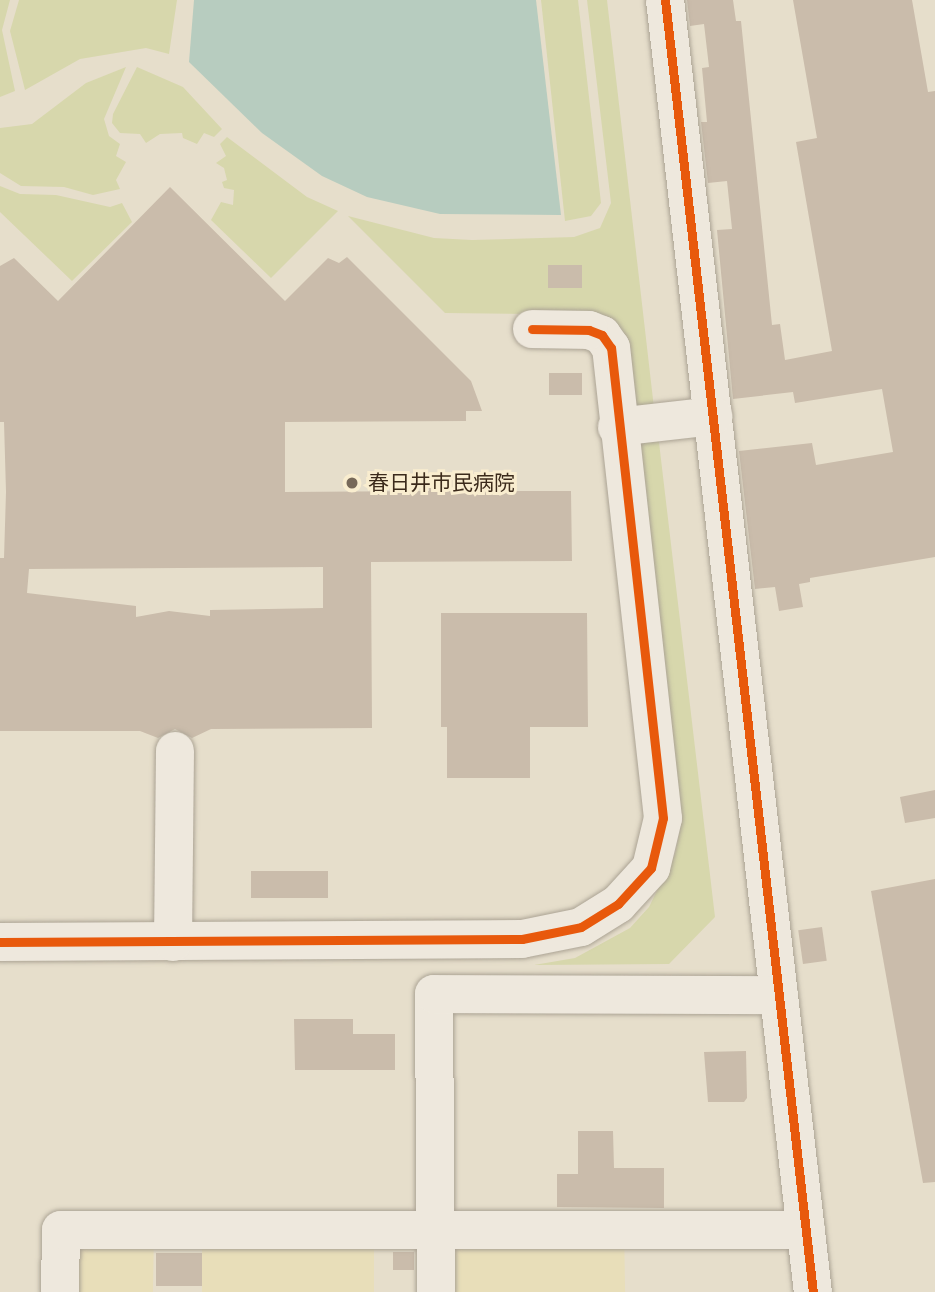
<!DOCTYPE html>
<meta charset="utf-8">
<style>
body{margin:0}
#map{position:relative;width:935px;height:1292px;overflow:hidden;background:#e6decb;font-family:"Source Serif 4","Noto Sans JP",serif}
div>[style]{position:absolute}
.farmland>*{inset:0;background:#e8deb9;transform-origin:0 0}
.green>*{inset:0;background:#d7d7ac}
.water>*{inset:0;background:#b7ccbf}
.building>*{inset:0;background:#cabcab;transform-origin:0 0}
.roads{filter:drop-shadow(0 0 2px #aba394) drop-shadow(0 0 2px #aba394)}
.minor>*{height:38px;margin:-19px;padding:0 19px;transform-origin:19px;border-radius:19px;background:#eee8dd}
.cycleway>*{height:9px;margin:-4.5px;padding:0 4.5px;transform-origin:4.5px;border-radius:4.5px;background:#e8590c}
.dots>*{width:19px;height:19px;translate:-50% -50%;box-sizing:border-box;border:4px solid #f9edcf;border-radius:50%}
span{translate:-50% -50%;white-space:nowrap;text-align:center;line-height:1.15;-webkit-text-stroke:6px #f9edcf;paint-order:stroke}
.poi-label{font-size:21px;color:#3b2a1b}
.left{translate:0 -50%;text-align:left}
</style>
<div id="map">
<div class="farmland">
<div style="left:624px;top:1228px;width:64px;height:189px;rotate:89deg"></div>
<div style="left:202px;top:1229px;width:172px;height:63px"></div>
<div style="left:61px;top:1230px;width:93px;height:62px;rotate:1deg"></div>
</div>
<div class="green">
<div style="clip-path:polygon(0 0,10px 0,2px 30px,15px 91px,0 97px)"></div>
<div style="clip-path:polygon(19px 0,177px 0,169px 54px,146px 48px,80px 59px,25px 90px,10px 31px)"></div>
<div style="clip-path:polygon(541px 0,578px 0,601px 203px,591px 216px,565px 221px)"></div>
<div style="clip-path:polygon(587px 0,607px 0,654px 408px,639px 409px,632px 404px,622px 330px,613px 319px,602px 315px,445px 313px,348px 216px,434px 238px,472px 240px,574px 237px,600px 228px,611px 203px)"></div>
<div style="clip-path:polygon(126px 67px,104px 119px,109px 136px,120px 144px,116px 156px,126px 162px,116px 180px,120px 189px,93px 195px,64px 187px,21px 186px,0 173px,0 128px,32px 124px,86px 83px)"></div>
<div style="clip-path:polygon(137px 67px,183px 87px,222px 129px,214px 137px,204px 133px,197px 144px,183px 138px,182px 133px,160px 134px,146px 143px,140px 134px,120px 133px,112px 123px,113px 114px)"></div>
<div style="clip-path:polygon(227px 137px,307px 197px,338px 211px,271px 278px,211px 220px,221px 202px,233px 205px,234px 190px,224px 188px,222px 182px,227px 180px,224px 168px,216px 163px,226px 156px,220px 144px)"></div>
<div style="clip-path:polygon(0 186px,20px 194px,56px 195px,110px 207px,122px 203px,132px 222px,72px 281px,0 212px)"></div>
<div style="clip-path:polygon(658px 434px,715px 917px,669px 964px,534px 965px,575px 958px,630px 928px,649px 907px,675px 854px,680px 829px,638px 444px)"></div>
</div>
<div class="water">
<div style="clip-path:polygon(194px 0,536px 0,561px 215px,440px 214px,367px 197px,322px 176px,262px 133px,189px 62px)"></div>
</div>
<div class="building">
<div style="clip-path:polygon(687px 0,733px 0,736px 21px,741px 21px,772px 325px,780px 324px,785px 360px,832px 351px,796px 142px,817px 138px,793px 0,912px 0,928px 92px,935px 91px,935px 557px,810px 578px,810px 582px,799px 584px,803px 607px,779px 611px,775px 587px,755px 589px,739px 451px,812px 443px,816px 465px,893px 452px,882px 389px,795px 403px,793px 392px,733px 399px,717px 230px,732px 229px,727px 181px,708px 183px,701px 122px,707px 122px,702px 68px,709px 67px,704px 24px,690px 26px)"></div>
<div style="clip-path:polygon(evenodd,170px 187px,285px 301px,328px 258px,339px 263px,347px 257px,471px 381px,482px 411px,466px 411px,466px 421px,285px 422px,285px 492px,429px 491px,429px 480px,454px 480px,454px 491px,571px 491px,572px 561px,371px 562px,372px 728px,211px 729px,192px 738px,175px 729px,158px 738px,140px 731px,0 731px,0 558px,4px 558px,6px 492px,4px 422px,0 422px,0 266px,14px 258px,58px 301px,170px 187px,323px 567px,323px 608px,210px 610px,210px 616px,169px 611px,136px 617px,136px 606px,27px 593px,29px 569px,323px 567px)"></div>
<div style="left:548px;top:265px;width:34px;height:23px"></div>
<div style="left:549px;top:373px;width:33px;height:22px"></div>
<div style="clip-path:polygon(441px 613px,587px 613px,588px 727px,530px 727px,530px 778px,447px 778px,447px 727px,441px 727px)"></div>
<div style="clip-path:polygon(935px 790px,935px 818px,905px 823px,900px 797px)"></div>
<div style="left:251px;top:871px;width:77px;height:27px"></div>
<div style="clip-path:polygon(935px 879px,935px 1182px,923px 1183px,871px 891px)"></div>
<div style="left:822px;top:927px;width:34px;height:24px;rotate:82deg"></div>
<div style="clip-path:polygon(294px 1019px,353px 1019px,353px 1034px,395px 1034px,395px 1070px,295px 1070px)"></div>
<div style="clip-path:polygon(746px 1051px,747px 1098px,744px 1102px,708px 1102px,704px 1052px)"></div>
<div style="clip-path:polygon(578px 1131px,613px 1131px,614px 1168px,664px 1168px,664px 1208px,557px 1207px,557px 1174px,578px 1174px)"></div>
<div style="left:393px;top:1252px;width:21px;height:18px"></div>
<div style="left:156px;top:1253px;width:46px;height:33px"></div>
</div>
<div class="roads">
<div class="minor">
<div style="left:665px;top:0;width:1300px;rotate:83.47deg"></div>
<div style="left:617px;top:427px;width:97px;rotate:-6.5deg"></div>
<div style="left:0;top:942px;width:522px;rotate:-0.33deg"></div>
<div style="left:522px;top:939px;width:60px;rotate:-11.5deg"></div>
<div style="left:581px;top:927px;width:44px;rotate:-31.9deg"></div>
<div style="left:618px;top:904px;width:49px;rotate:-47.5deg"></div>
<div style="left:651px;top:868px;width:51px;rotate:-76.5deg"></div>
<div style="left:663px;top:818px;width:473px;rotate:-96.3deg"></div>
<div style="left:611px;top:348px;width:16px;rotate:-125deg"></div>
<div style="left:602px;top:335px;width:14px;rotate:-159deg"></div>
<div style="left:589px;top:330px;width:57px;rotate:-179deg"></div>
<div style="left:173px;top:942px;width:191px;rotate:-89.4deg"></div>
<div style="left:60px;top:1292px;width:62px;rotate:-89.1deg"></div>
<div style="left:61px;top:1230px;width:745px"></div>
<div style="left:436px;top:1292px;width:298px;rotate:-90.4deg"></div>
<div style="left:434px;top:994px;width:345px;rotate:0.2deg"></div>
</div>
</div>
<div class="cycleway">
<div style="left:665px;top:0;width:1300px;rotate:83.47deg"></div>
<div style="left:0;top:942px;width:522px;rotate:-0.33deg"></div>
<div style="left:522px;top:939px;width:60px;rotate:-11.5deg"></div>
<div style="left:581px;top:927px;width:44px;rotate:-31.9deg"></div>
<div style="left:618px;top:904px;width:49px;rotate:-47.5deg"></div>
<div style="left:651px;top:868px;width:51px;rotate:-76.5deg"></div>
<div style="left:663px;top:818px;width:473px;rotate:-96.3deg"></div>
<div style="left:611px;top:348px;width:16px;rotate:-125deg"></div>
<div style="left:602px;top:335px;width:14px;rotate:-159deg"></div>
<div style="left:589px;top:330px;width:57px;rotate:-179deg"></div>
</div>
<div class="dots">
<div style="left:352px;top:483px;background:#776959"></div>
</div>
<div class="poi-label">
<span class="left" style="left:368px;top:483px">春日井市民病院</span>
</div>
</div>
